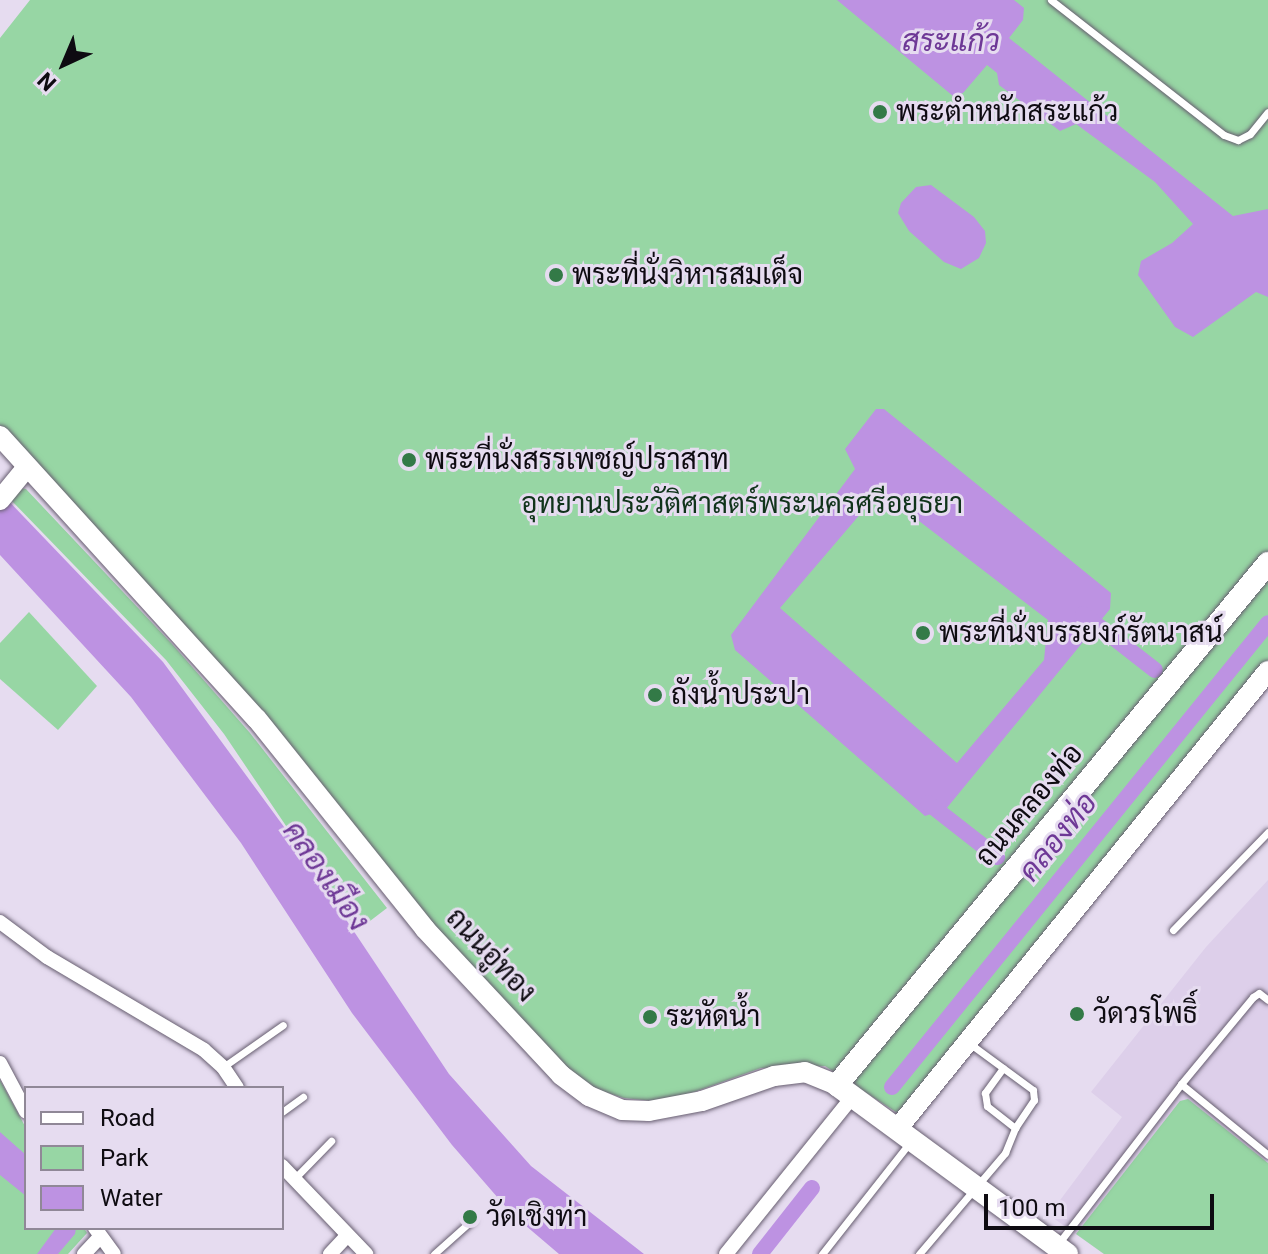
<!DOCTYPE html>
<meta charset="utf-8">
<style>
body{margin:0}
#map{position:relative;width:1268px;height:1254px;overflow:hidden;background:#e6dcf0;font-family:Roboto,Sarabun,sans-serif}
div>[style]{position:absolute}
.built>*{inset:0;background:#ddcfea}
.green>*{inset:0;background:#97d6a4}
.water>*{inset:0;background:#bd92e2}
.canal>*{height:16px;margin:-8px;padding:0 8px;transform-origin:8px;border-radius:8px;background:#bd92e2}
.roads{filter:drop-shadow(0 0 2px #675e70) drop-shadow(0 0 2px #675e70)}
.lane>*{height:7px;margin:-3.5px;padding:0 3.5px;transform-origin:3.5px;border-radius:3.5px;background:#fff}
.street>*{height:14px;margin:-7px;padding:0 7px;transform-origin:7px;border-radius:7px;background:#fff}
.secondary>*{height:20px;margin:-10px;padding:0 10px;transform-origin:10px;border-radius:10px;background:#fff}
.primary>*{height:22px;margin:-11px;padding:0 11px;transform-origin:11px;border-radius:11px;background:#fff}
.dots>*{width:22px;height:22px;translate:-50% -50%;box-sizing:border-box;border:4px solid #e6dcf0;border-radius:50%}
span{translate:-50% -50%;white-space:nowrap;text-align:center;line-height:1.15;-webkit-text-stroke:6px #e6dcf0;paint-order:stroke}
.poi-label{font-size:28px;color:#0e0b11}
.left{translate:0 -50%;text-align:left}
.park-label{font-size:28px;color:#10331a}
.street-label{font-size:28px;color:#0e0b11}
.water-label{font-size:30px;color:#6e3896;font-style:italic}
.legend{position:absolute;left:24px;top:1086px;width:260px;height:144px;box-sizing:border-box;background:#e6dcf0;border:2px solid #908897;margin:0;padding:10px 14px;list-style:none;font-size:24px;color:#0e0b11}
.legend li{display:flex;align-items:center;gap:16px;height:40px}
.legend b{width:40px;border:2px solid #908897}
.north{position:absolute;left:24px;top:24px;width:80px;height:80px;-webkit-text-stroke:6px #e6dcf0;paint-order:stroke;rotate:224deg;font-size:22px;font-weight:700;line-height:32px;text-align:center;color:#0e0b11}
.north::after{content:'';display:block;margin:auto;width:28px;height:36px;background:#0e0b11;clip-path:polygon(50% 0,100% 100%,50% 72%,0 100%)}
.scale{position:absolute;left:984px;top:1194px;width:230px;height:36px;box-sizing:border-box;border:4px solid #0e0b11;border-top:0;padding-left:10px;font-size:24px;line-height:28px;white-space:nowrap;color:#0e0b11;-webkit-text-stroke:6px #e6dcf0;paint-order:stroke}
</style>
<div id="map">
<div class="built">
<div style="clip-path:polygon(1268px 880px,1268px 1254px,1104px 1254px,1049px 1215px,1122px 1117px,1091px 1092px,1206px 947px)"></div>
</div>
<div class="green">
<div style="clip-path:polygon(30px 0,1268px 0,1268px 660px,899px 1114px,825px 1066px,761px 1068px,683px 1096px,653px 1101px,624px 1098px,595px 1089px,565px 1068px,430px 924px,0 425px,0 38px)"></div>
<div style="clip-path:polygon(20px 488px,26px 489px,173px 645px,250px 733px,387px 908px,357px 931px,224px 734px,166px 660px,10px 499px)"></div>
<div style="clip-path:polygon(29px 612px,97px 686px,58px 730px,0 679px,0 643px)"></div>
<div style="clip-path:polygon(0 1080px,26px 1128px,26px 1228px,84px 1228px,87px 1233px,68px 1254px,0 1254px)"></div>
<div style="clip-path:polygon(1188px 1099px,1268px 1163px,1268px 1254px,1104px 1254px,1076px 1234px,1180px 1101px)"></div>
</div>
<div class="water">
<div style="clip-path:polygon(837px 0,1014px 0,1024px 8px,1023px 20px,1009px 38px,1233px 216px,1268px 209px,1268px 297px,1256px 292px,1193px 337px,1175px 327px,1138px 275px,1141px 261px,1172px 243px,1193px 224px,1155px 182px,1076px 124px,1060px 131px,999px 85px,997px 73px,987px 65px,963px 93px,953px 96px)"></div>
<div style="clip-path:polygon(931px 185px,974px 217px,985px 231px,986px 243px,979px 258px,961px 269px,944px 262px,909px 231px,898px 213px,901px 203px,916px 187px)"></div>
<div style="clip-path:polygon(evenodd,876px 409px,884px 409px,1111px 593px,1110px 609px,946px 809px,925px 816px,735px 650px,731px 635px,855px 469px,845px 449px,876px 409px,880px 491px,1048px 620px,1044px 660px,957px 763px,780px 608px,880px 491px)"></div>
<div style="clip-path:polygon(0 492px,163px 662px,287px 831px,449px 1074px,531px 1166px,644px 1254px,559px 1254px,512px 1214px,452px 1145px,352px 1013px,241px 843px,131px 697px,0 555px)"></div>
<div style="clip-path:polygon(0 1132px,26px 1155px,26px 1196px,0 1175px)"></div>
<div style="clip-path:polygon(56px 1228px,76px 1228px,75px 1234px,58px 1254px,37px 1254px)"></div>
</div>
<div class="canal">
<div style="left:1083px;top:614px;width:91px;rotate:37.9deg"></div>
<div style="left:928px;top:803px;width:88px;rotate:38deg"></div>
<div style="left:892px;top:1087px;width:597px;rotate:-50.98deg"></div>
<div style="left:760px;top:1254px;width:84px;rotate:-51.8deg"></div>
</div>
<div class="roads">
<div class="lane">
<div style="left:1051px;top:0;width:219px;rotate:38deg"></div>
<div style="left:1224px;top:135px;width:15px;rotate:20deg"></div>
<div style="left:1238px;top:140px;width:13px;rotate:-27deg"></div>
<div style="left:1250px;top:134px;width:28px;rotate:-51deg"></div>
<div style="left:1173px;top:930px;width:136px;rotate:-45.9deg"></div>
<div style="left:223px;top:1067px;width:73px;rotate:-35deg"></div>
<div style="left:1003px;top:1068px;width:31px;rotate:126deg"></div>
<div style="left:985px;top:1093px;width:13px;rotate:81deg"></div>
<div style="left:987px;top:1106px;width:36px;rotate:38deg"></div>
<div style="left:1181px;top:1084px;width:113px;rotate:-50.4deg"></div>
<div style="left:1253px;top:997px;width:7px;rotate:-34deg"></div>
<div style="left:1259px;top:993px;width:11px;rotate:38deg"></div>
<div style="left:282px;top:1112px;width:26px;rotate:-36deg"></div>
<div style="left:295px;top:1178px;width:52px;rotate:-45.8deg"></div>
<div style="left:1058px;top:1244px;width:202px;rotate:-52.4deg"></div>
<div style="left:1181px;top:1084px;width:112px;rotate:39.2deg"></div>
<div style="left:434px;top:1254px;width:51px;rotate:-41.8deg"></div>
<div style="left:822px;top:1254px;width:144px;rotate:-51.8deg"></div>
<div style="left:919px;top:1254px;width:133px;rotate:-49.6deg"></div>
<div style="left:1005px;top:1153px;width:27px;rotate:-68deg"></div>
<div style="left:1015px;top:1128px;width:34px;rotate:-56deg"></div>
<div style="left:1034px;top:1100px;width:10px;rotate:-96deg"></div>
<div style="left:1033px;top:1090px;width:79px;rotate:-143.7deg"></div>
</div>
<div class="street">
<div style="left:0;top:922px;width:59px;rotate:36.7deg"></div>
<div style="left:47px;top:957px;width:182px;rotate:30.6deg"></div>
<div style="left:204px;top:1050px;width:25px;rotate:42deg"></div>
<div style="left:223px;top:1067px;width:25px;rotate:56deg"></div>
<div style="left:0;top:1063px;width:55px;rotate:62deg"></div>
<div style="left:282px;top:1166px;width:122px;rotate:46.3deg"></div>
<div style="left:95px;top:1228px;width:32px;rotate:54deg"></div>
<div style="left:84px;top:1254px;width:23px;rotate:-47deg"></div>
<div style="left:330px;top:1254px;width:25px;rotate:-47deg"></div>
<div style="left:726px;top:1254px;width:203px;rotate:-51.2deg"></div>
</div>
<div class="secondary">
<div style="left:0;top:436px;width:382px;rotate:47.8deg"></div>
<div style="left:257px;top:719px;width:269px;rotate:51.3deg"></div>
<div style="left:425px;top:929px;width:200px;rotate:47deg"></div>
<div style="left:561px;top:1075px;width:35px;rotate:37deg"></div>
<div style="left:589px;top:1096px;width:36px;rotate:23deg"></div>
<div style="left:622px;top:1110px;width:27px;rotate:2deg"></div>
<div style="left:649px;top:1111px;width:54px;rotate:-10.7deg"></div>
<div style="left:702px;top:1101px;width:76px;rotate:-19.1deg"></div>
<div style="left:774px;top:1076px;width:31px;rotate:-7deg"></div>
<div style="left:805px;top:1072px;width:35px;rotate:22deg"></div>
<div style="left:0;top:500px;width:43px;rotate:-50.7deg"></div>
<div style="left:898px;top:1128px;width:588px;rotate:-51.01deg"></div>
</div>
<div class="primary">
<div style="left:1067px;top:1254px;width:285px;rotate:-143.7deg"></div>
<div style="left:837px;top:1085px;width:677px;rotate:-50.45deg"></div>
</div>
</div>
<div class="dots">
<div style="left:880px;top:112px;background:#337a47"></div>
<div style="left:556px;top:275px;background:#337a47"></div>
<div style="left:409px;top:460px;background:#337a47"></div>
<div style="left:923px;top:633px;background:#337a47"></div>
<div style="left:655px;top:695px;background:#337a47"></div>
<div style="left:1077px;top:1014px;background:#337a47"></div>
<div style="left:650px;top:1017px;background:#337a47"></div>
<div style="left:470px;top:1217px;background:#337a47"></div>
</div>
<div class="poi-label">
<span class="left" style="left:896px;top:112px">พระตำหนักสระแก้ว</span>
<span class="left" style="left:572px;top:275px">พระที่นั่งวิหารสมเด็จ</span>
<span class="left" style="left:425px;top:460px">พระที่นั่งสรรเพชญ์ปราสาท</span>
<span class="left" style="left:939px;top:633px">พระที่นั่งบรรยงก์รัตนาสน์</span>
<span class="left" style="left:671px;top:695px">ถังน้ำประปา</span>
<span class="left" style="left:1093px;top:1014px">วัดวรโพธิ์</span>
<span class="left" style="left:666px;top:1017px">ระหัดน้ำ</span>
<span class="left" style="left:486px;top:1217px">วัดเชิงท่า</span>
</div>
<div class="park-label">
<span style="left:742px;top:504px">อุทยานประวัติศาสตร์พระนครศรีอยุธยา</span>
</div>
<div class="street-label">
<span style="left:1029px;top:805px;rotate:-50deg">ถนนคลองท่อ</span>
<span style="left:491px;top:955px;rotate:47deg">ถนนอู่ทอง</span>
</div>
<div class="water-label">
<span style="left:951px;top:41px">สระแก้ว</span>
<span style="left:1058px;top:837px;rotate:-51deg">คลองท่อ</span>
<span style="left:326px;top:876px;rotate:55deg">คลองเมือง</span>
</div>
<ul class="legend">
<li><b style="height:10px;background:#fff"></b>Road</li>
<li><b style="height:22px;background:#97d6a4"></b>Park</li>
<li><b style="height:22px;background:#bd92e2"></b>Water</li>
</ul>
<div class="north">N</div>
<div class="scale">100 m</div>
</div>
